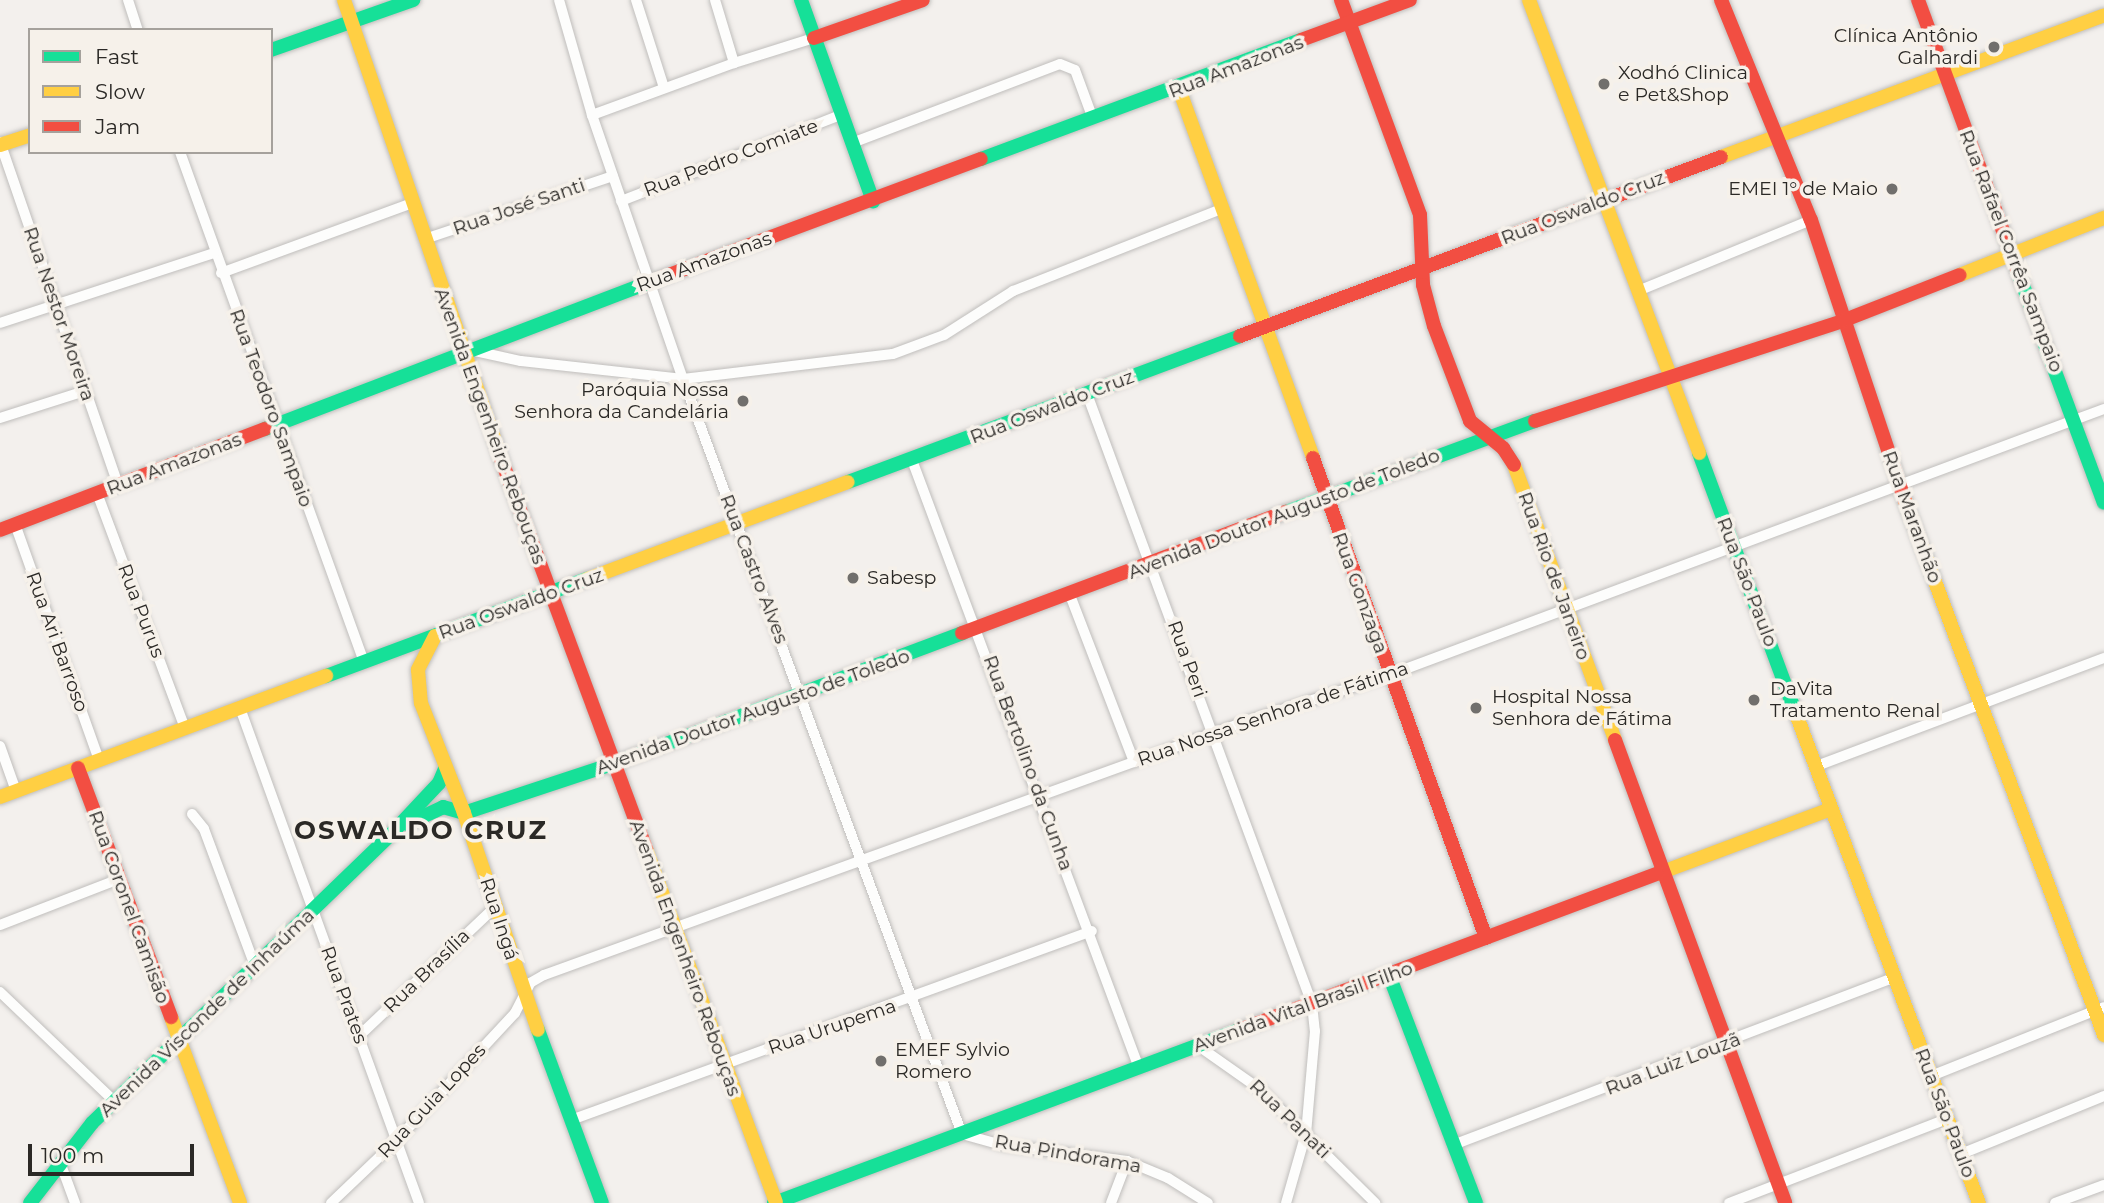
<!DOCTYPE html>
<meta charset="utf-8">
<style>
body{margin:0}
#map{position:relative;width:2104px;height:1203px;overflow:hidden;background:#f3f0ed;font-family:Montserrat,sans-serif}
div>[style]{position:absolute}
.roads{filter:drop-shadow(0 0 2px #c0bebc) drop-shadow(0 0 2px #c0bebc)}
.street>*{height:10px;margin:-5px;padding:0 5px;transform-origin:5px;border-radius:5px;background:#fdfdfc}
.fast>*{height:14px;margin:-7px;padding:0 7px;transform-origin:7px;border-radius:7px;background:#16e098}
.slow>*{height:14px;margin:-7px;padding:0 7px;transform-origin:7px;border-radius:7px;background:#ffcf43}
.jam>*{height:14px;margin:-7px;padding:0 7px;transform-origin:7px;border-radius:7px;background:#f24e42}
.dots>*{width:19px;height:19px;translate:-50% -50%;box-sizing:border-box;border:4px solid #f6f1ea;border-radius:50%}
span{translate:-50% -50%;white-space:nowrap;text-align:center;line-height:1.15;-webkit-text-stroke:7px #f6f1ea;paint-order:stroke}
.poi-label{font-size:19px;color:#2b2926}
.right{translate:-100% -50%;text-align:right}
.left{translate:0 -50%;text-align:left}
.street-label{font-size:19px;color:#2b2926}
.district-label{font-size:26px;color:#2b2926;font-weight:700;letter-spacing:2px}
.legend{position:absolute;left:28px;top:28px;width:245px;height:126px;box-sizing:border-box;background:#f6f1ea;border:2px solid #a5a19c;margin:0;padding:9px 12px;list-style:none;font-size:21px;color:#2b2926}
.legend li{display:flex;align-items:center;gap:14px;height:35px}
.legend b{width:35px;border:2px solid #a5a19c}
.scale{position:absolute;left:28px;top:1144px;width:166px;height:32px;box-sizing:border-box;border:4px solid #2b2926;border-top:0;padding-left:9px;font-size:21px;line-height:24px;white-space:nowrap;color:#2b2926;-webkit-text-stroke:5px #f6f1ea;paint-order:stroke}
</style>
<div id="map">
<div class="roads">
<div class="street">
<div style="left:128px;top:0;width:32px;rotate:72deg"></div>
<div style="left:559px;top:0;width:120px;rotate:74deg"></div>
<div style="left:592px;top:115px;width:279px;rotate:71deg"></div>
<div style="left:683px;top:379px;width:805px;rotate:69.72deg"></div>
<div style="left:962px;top:1134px;width:41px;rotate:15.4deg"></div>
<div style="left:1002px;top:1145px;width:126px;rotate:7.3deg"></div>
<div style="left:1127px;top:1161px;width:44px;rotate:22.5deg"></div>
<div style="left:1168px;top:1178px;width:47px;rotate:32deg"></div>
<div style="left:636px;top:0;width:92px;rotate:72.3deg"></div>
<div style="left:715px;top:0;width:66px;rotate:73.2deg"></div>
<div style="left:734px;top:63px;width:84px;rotate:-17.4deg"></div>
<div style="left:592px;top:115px;width:151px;rotate:-20.1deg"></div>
<div style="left:0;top:142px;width:363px;rotate:71deg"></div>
<div style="left:852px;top:143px;width:222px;rotate:-20.8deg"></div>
<div style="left:1060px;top:64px;width:16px;rotate:22deg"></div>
<div style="left:1075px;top:70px;width:52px;rotate:69.8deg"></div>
<div style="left:180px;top:152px;width:542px;rotate:70.16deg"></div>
<div style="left:621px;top:201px;width:235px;rotate:-21.4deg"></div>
<div style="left:425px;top:239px;width:198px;rotate:-18.5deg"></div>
<div style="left:221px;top:273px;width:203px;rotate:-20.1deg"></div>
<div style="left:1638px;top:291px;width:187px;rotate:-22.3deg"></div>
<div style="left:0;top:323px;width:225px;rotate:-18.1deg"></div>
<div style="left:475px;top:351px;width:47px;rotate:12.3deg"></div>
<div style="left:521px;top:361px;width:163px;rotate:6.3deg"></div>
<div style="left:683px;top:379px;width:211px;rotate:-6.8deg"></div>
<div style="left:893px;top:354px;width:54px;rotate:-20.4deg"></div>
<div style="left:944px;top:335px;width:82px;rotate:-32.5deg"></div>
<div style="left:1013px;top:291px;width:224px;rotate:-21.5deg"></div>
<div style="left:1087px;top:394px;width:650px;rotate:69.75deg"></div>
<div style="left:1312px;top:1004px;width:27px;rotate:84deg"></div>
<div style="left:1315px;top:1031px;width:102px;rotate:95deg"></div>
<div style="left:1306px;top:1133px;width:73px;rotate:105.9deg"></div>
<div style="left:0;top:418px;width:89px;rotate:-17.6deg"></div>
<div style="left:912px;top:460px;width:649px;rotate:69.53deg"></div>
<div style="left:97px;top:493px;width:251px;rotate:69.5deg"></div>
<div style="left:15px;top:524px;width:251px;rotate:70.4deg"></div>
<div style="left:1070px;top:595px;width:179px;rotate:69deg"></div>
<div style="left:240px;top:708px;width:526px;rotate:70.12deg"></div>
<div style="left:0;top:746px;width:48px;rotate:70.4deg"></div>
<div style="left:1814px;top:767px;width:310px;rotate:-20.6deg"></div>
<div style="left:192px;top:814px;width:19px;rotate:51deg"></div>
<div style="left:204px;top:829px;width:146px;rotate:69.6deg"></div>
<div style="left:0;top:925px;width:128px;rotate:-21.1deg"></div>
<div style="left:0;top:992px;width:158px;rotate:43.7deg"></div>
<div style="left:359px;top:1036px;width:187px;rotate:-43.5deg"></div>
<div style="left:1197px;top:1045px;width:78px;rotate:35.1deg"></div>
<div style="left:1261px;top:1090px;width:161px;rotate:44.7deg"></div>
<div style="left:1931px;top:1076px;width:186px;rotate:-21.7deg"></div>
<div style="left:571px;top:1120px;width:554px;rotate:-19.94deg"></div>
<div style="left:1453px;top:1145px;width:470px;rotate:-20.8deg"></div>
<div style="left:1961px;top:1154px;width:154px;rotate:-22.1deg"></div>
<div style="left:60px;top:1162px;width:44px;rotate:69.9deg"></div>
<div style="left:331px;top:1203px;width:90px;rotate:-43.6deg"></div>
<div style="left:396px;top:1141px;width:175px;rotate:-47.1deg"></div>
<div style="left:515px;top:1013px;width:34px;rotate:-63deg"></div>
<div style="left:530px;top:983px;width:16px;rotate:-30deg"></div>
<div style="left:544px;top:975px;width:751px;rotate:-19.86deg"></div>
<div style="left:1250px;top:720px;width:138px;rotate:-17.8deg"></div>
<div style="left:1381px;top:678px;width:771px;rotate:-20.41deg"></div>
<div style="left:1111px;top:1203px;width:45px;rotate:-69.1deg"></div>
<div style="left:1729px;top:1203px;width:234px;rotate:-21.1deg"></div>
<div style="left:2055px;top:1203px;width:52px;rotate:-20.2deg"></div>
</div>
<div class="fast">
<div style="left:801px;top:0;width:214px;rotate:70.3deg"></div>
<div style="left:271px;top:50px;width:151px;rotate:-19.4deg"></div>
<div style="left:981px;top:159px;width:341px;rotate:-20.4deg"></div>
<div style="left:2018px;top:272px;width:246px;rotate:69.6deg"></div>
<div style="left:265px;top:429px;width:409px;rotate:-20.9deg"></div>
<div style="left:1699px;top:453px;width:275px;rotate:69.6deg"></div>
<div style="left:848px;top:482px;width:418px;rotate:-20.4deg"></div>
<div style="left:1286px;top:512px;width:265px;rotate:-20.1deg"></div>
<div style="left:326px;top:676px;width:278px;rotate:-20.4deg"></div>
<div style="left:464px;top:813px;width:159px;rotate:-18.3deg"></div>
<div style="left:615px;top:763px;width:371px;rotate:-20.5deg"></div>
<div style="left:407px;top:824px;width:40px;rotate:-25deg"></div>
<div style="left:443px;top:807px;width:22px;rotate:16deg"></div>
<div style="left:1389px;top:975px;width:244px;rotate:69.1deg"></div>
<div style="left:538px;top:1030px;width:184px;rotate:69.7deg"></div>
<div style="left:30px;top:1203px;width:101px;rotate:-52.2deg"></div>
<div style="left:92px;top:1123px;width:420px;rotate:-44deg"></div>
<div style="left:394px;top:831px;width:66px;rotate:-46.8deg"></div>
<div style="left:439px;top:783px;width:15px;rotate:-67deg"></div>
<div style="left:774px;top:1203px;width:496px;rotate:-20.4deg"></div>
</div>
<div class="slow">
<div style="left:344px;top:0;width:482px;rotate:71.1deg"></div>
<div style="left:1529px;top:0;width:484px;rotate:69.4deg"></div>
<div style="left:1179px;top:89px;width:393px;rotate:70deg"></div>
<div style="left:0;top:145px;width:32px;rotate:-18deg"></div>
<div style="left:1721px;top:157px;width:408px;rotate:-20.3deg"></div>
<div style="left:1960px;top:275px;width:155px;rotate:-21.6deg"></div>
<div style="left:1514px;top:465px;width:293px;rotate:69.8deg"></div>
<div style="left:1905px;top:501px;width:570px;rotate:69.56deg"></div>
<div style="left:587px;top:579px;width:278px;rotate:-20.4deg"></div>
<div style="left:435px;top:636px;width:38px;rotate:117deg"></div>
<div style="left:418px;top:670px;width:33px;rotate:85deg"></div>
<div style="left:421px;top:703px;width:118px;rotate:68.6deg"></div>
<div style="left:464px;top:813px;width:229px;rotate:71.2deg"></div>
<div style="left:1795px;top:711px;width:525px;rotate:69.5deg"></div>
<div style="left:0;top:797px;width:348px;rotate:-20.4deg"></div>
<div style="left:646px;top:849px;width:376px;rotate:69.8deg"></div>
<div style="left:1657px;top:874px;width:186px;rotate:-20.5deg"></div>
<div style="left:171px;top:1017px;width:198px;rotate:69.6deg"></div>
</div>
<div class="jam">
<div style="left:1341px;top:0;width:229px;rotate:69.8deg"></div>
<div style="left:1420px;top:215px;width:70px;rotate:87.5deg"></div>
<div style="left:1423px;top:285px;width:42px;rotate:75deg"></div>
<div style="left:1434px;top:326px;width:102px;rotate:69.2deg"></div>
<div style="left:1470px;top:421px;width:43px;rotate:39.3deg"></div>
<div style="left:1503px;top:448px;width:20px;rotate:57deg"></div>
<div style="left:1721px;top:0;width:238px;rotate:67.8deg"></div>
<div style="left:1811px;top:220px;width:296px;rotate:71.5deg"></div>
<div style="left:1918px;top:0;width:290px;rotate:69.8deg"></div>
<div style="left:814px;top:38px;width:115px;rotate:-19.2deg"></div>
<div style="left:1301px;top:40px;width:116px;rotate:-20.2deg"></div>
<div style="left:647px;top:283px;width:356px;rotate:-20.4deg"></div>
<div style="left:1240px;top:336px;width:513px;rotate:-20.41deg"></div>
<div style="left:1535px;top:421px;width:326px;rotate:-18deg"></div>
<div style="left:1845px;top:320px;width:123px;rotate:-21.4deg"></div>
<div style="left:500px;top:456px;width:419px;rotate:69.6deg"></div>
<div style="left:1313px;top:458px;width:510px;rotate:70.18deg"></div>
<div style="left:0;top:530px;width:284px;rotate:-20.9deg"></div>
<div style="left:962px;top:633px;width:346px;rotate:-20.5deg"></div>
<div style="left:1615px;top:740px;width:493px;rotate:69.8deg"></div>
<div style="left:78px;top:768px;width:266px;rotate:69.5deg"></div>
<div style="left:1239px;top:1030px;width:446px;rotate:-20.5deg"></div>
</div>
</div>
<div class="dots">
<div style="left:1994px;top:47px;background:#716f6c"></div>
<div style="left:1604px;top:84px;background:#716f6c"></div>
<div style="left:1892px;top:189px;background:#716f6c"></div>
<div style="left:743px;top:401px;background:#716f6c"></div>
<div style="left:853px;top:578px;background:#716f6c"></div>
<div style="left:1754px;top:700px;background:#716f6c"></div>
<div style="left:1476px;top:708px;background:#716f6c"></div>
<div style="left:881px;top:1061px;background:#716f6c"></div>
</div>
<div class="poi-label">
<span class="right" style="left:1978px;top:47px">Clínica Antônio<br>Galhardi</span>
<span class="left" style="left:1618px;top:84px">Xodhó Clinica<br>e Pet&amp;Shop</span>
<span class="right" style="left:1878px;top:189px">EMEI 1° de Maio</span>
<span class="right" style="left:729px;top:401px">Paróquia Nossa<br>Senhora da Candelária</span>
<span class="left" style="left:867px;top:578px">Sabesp</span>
<span class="left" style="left:1770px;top:700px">DaVita<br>Tratamento Renal</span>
<span class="left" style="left:1492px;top:708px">Hospital Nossa<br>Senhora de Fátima</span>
<span class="left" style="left:895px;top:1061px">EMEF Sylvio<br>Romero</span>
</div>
<div class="street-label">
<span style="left:1236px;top:67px;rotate:-21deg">Rua Amazonas</span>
<span style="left:731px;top:158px;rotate:-21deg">Rua Pedro Comiate</span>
<span style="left:519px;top:207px;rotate:-19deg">Rua José Santi</span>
<span style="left:1583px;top:208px;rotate:-21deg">Rua Oswaldo Cruz</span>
<span style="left:2011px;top:251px;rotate:69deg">Rua Rafael Corrêa Sampaio</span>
<span style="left:704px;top:262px;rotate:-20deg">Rua Amazonas</span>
<span style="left:59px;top:314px;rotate:71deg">Rua Nestor Moreira</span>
<span style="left:1052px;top:407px;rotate:-21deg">Rua Oswaldo Cruz</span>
<span style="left:271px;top:408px;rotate:70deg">Rua Teodoro Sampaio</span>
<span style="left:490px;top:426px;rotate:70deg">Avenida Engenheiro Rebouças</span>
<span style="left:174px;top:464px;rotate:-21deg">Rua Amazonas</span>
<span style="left:1284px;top:514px;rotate:-21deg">Avenida Doutor Augusto de Toledo</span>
<span style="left:1912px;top:517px;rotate:70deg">Rua Maranhão</span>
<span style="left:754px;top:569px;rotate:69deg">Rua Castro Alves</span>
<span style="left:1554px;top:576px;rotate:70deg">Rua Rio de Janeiro</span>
<span style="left:1747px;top:582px;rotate:69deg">Rua São Paulo</span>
<span style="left:1360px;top:593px;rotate:70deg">Rua Gonzaga</span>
<span style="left:521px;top:604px;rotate:-20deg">Rua Oswaldo Cruz</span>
<span style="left:141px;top:611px;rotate:69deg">Rua Purus</span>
<span style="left:57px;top:642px;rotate:70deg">Rua Ari Barroso</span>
<span style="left:1187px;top:659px;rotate:70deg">Rua Peri</span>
<span style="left:753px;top:712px;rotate:-20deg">Avenida Doutor Augusto de Toledo</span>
<span style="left:1273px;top:714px;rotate:-19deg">Rua Nossa Senhora de Fátima</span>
<span style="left:1028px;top:763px;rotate:70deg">Rua Bertolino da Cunha</span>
<span style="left:129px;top:907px;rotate:70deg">Rua Coronel Camisão</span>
<span style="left:499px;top:919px;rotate:72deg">Rua Ingá</span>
<span style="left:685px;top:958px;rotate:70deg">Avenida Engenheiro Rebouças</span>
<span style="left:427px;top:971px;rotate:-44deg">Rua Brasília</span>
<span style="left:344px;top:995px;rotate:70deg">Rua Prates</span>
<span style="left:1303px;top:1007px;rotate:-20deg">Avenida Vital Brasil Filho</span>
<span style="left:207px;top:1013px;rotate:-44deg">Avenida Visconde de Inhaúma</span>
<span style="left:832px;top:1027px;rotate:-19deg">Rua Urupema</span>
<span style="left:1673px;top:1064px;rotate:-21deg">Rua Luiz Louzã</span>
<span style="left:432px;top:1101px;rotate:-47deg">Rua Guia Lopes</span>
<span style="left:1945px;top:1113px;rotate:69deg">Rua São Paulo</span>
<span style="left:1290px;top:1119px;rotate:44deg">Rua Panati</span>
<span style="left:1068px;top:1154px;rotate:10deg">Rua Pindorama</span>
</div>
<div class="district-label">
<span style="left:421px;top:831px">OSWALDO CRUZ</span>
</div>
<ul class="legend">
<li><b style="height:9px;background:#16e098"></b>Fast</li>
<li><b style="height:9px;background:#ffcf43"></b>Slow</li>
<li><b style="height:9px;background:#f24e42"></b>Jam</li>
</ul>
<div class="scale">100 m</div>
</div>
